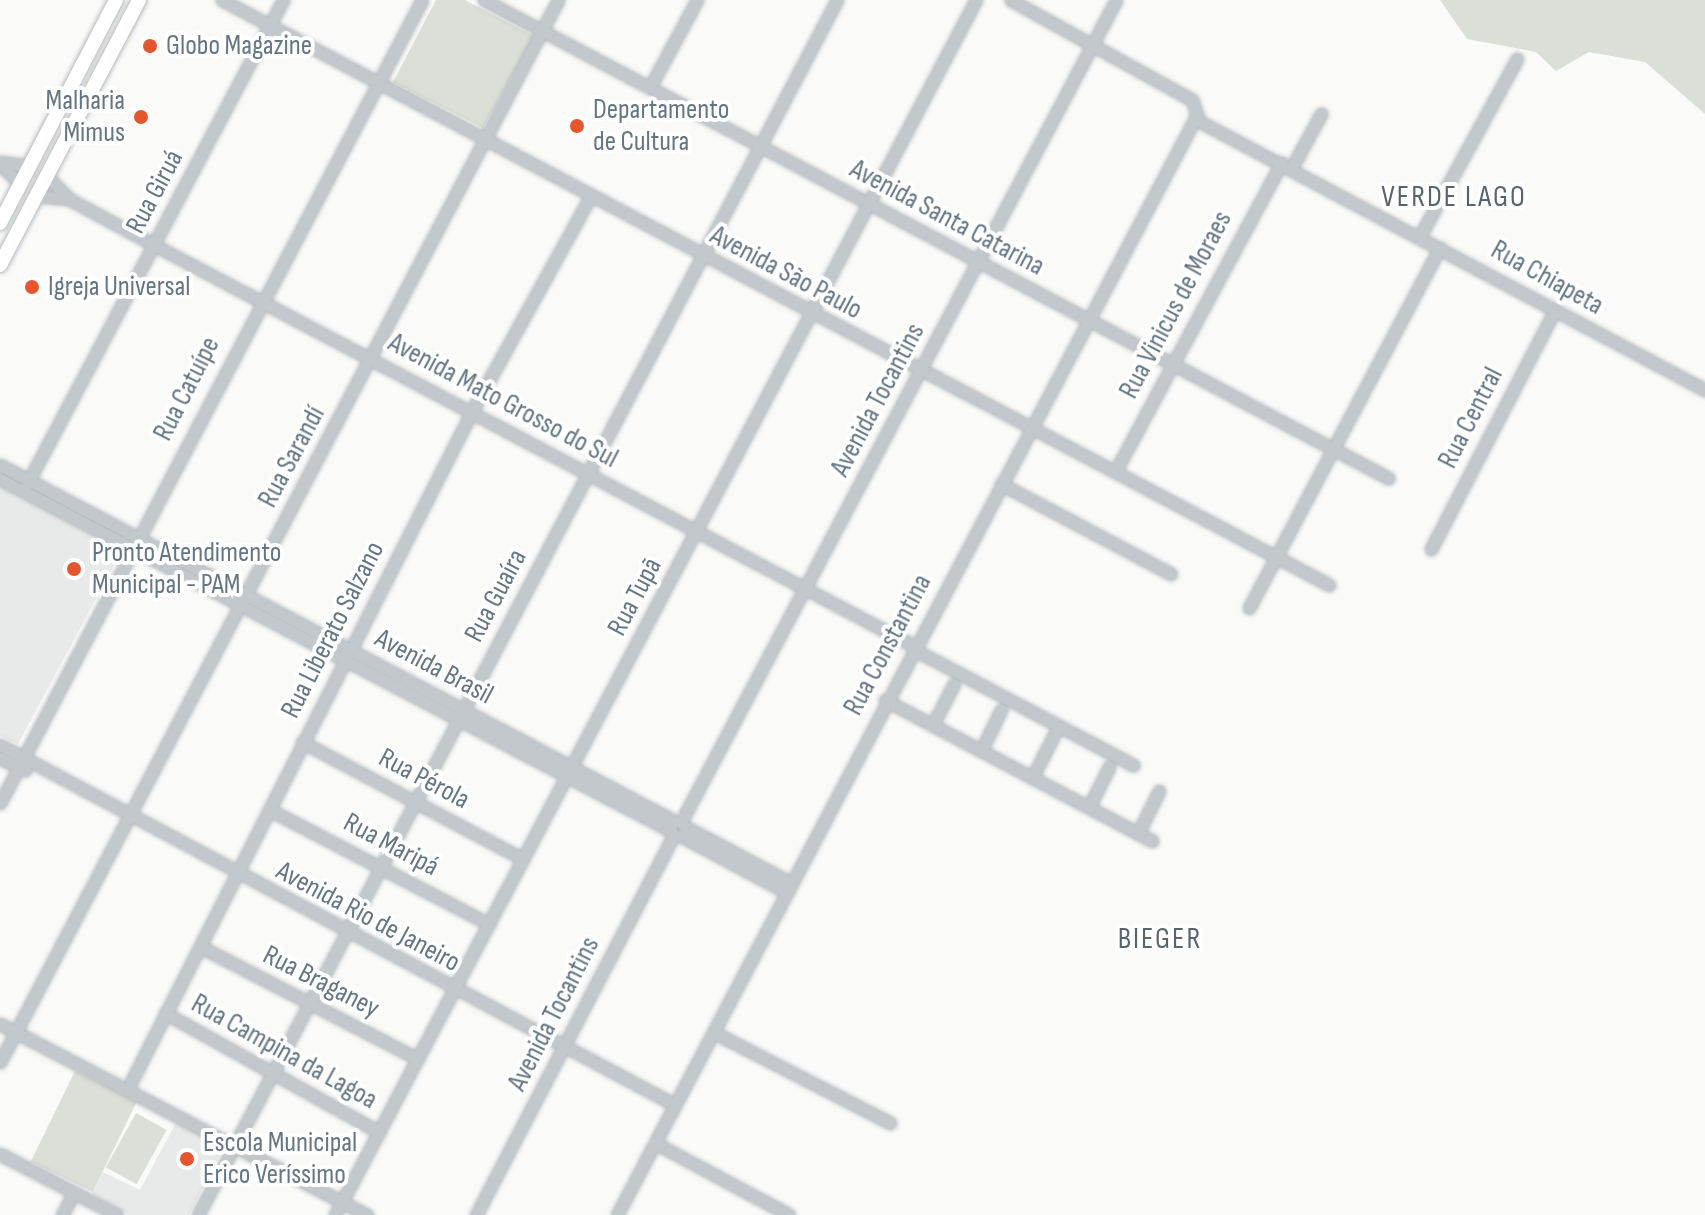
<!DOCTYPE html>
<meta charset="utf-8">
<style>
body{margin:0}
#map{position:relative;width:1705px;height:1215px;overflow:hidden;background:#fafaf8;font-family:"Sofia Sans Condensed",sans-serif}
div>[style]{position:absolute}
.built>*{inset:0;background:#e8e9e9}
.green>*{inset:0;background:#dadfd7;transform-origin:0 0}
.roads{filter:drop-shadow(0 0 2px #b5babe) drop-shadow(0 0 2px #b5babe)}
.minor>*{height:11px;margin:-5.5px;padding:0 5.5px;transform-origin:5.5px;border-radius:5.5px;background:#c3c8cc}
.major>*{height:14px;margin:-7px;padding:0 7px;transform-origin:7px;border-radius:7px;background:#fff}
.dots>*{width:22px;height:22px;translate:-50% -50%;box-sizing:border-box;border:4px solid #fff;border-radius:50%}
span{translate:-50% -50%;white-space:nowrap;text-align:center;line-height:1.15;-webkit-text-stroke:8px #fff;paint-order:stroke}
.poi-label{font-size:28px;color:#657683}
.left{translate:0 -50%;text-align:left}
.right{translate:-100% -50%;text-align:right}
.street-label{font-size:28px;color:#657683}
.neighbourhood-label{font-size:30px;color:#57646e;letter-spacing:2px}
</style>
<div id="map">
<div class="built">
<div style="clip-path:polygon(0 484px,122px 550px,18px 744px,0 736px)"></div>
<div style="clip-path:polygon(177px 1121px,224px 1147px,189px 1215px,129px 1215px,92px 1194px,103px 1172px,140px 1190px)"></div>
</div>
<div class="green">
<div style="clip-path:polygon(436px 0,465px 0,534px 36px,483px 128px,393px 82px)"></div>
<div style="clip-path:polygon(1440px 0,1705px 0,1705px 114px,1645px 62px,1589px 52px,1556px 71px,1536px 52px,1467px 39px)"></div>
<div style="left:75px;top:1071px;width:69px;height:101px;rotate:26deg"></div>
<div style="left:136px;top:1113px;width:35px;height:62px;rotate:29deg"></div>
</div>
<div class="roads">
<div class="minor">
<div style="left:222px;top:0;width:1252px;rotate:27.85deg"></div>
<div style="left:484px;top:0;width:1023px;rotate:27.87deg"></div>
<div style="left:650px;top:87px;width:99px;rotate:-61.6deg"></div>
<div style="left:1195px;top:119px;width:578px;rotate:27.98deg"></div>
<div style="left:0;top:162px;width:30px;rotate:8deg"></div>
<div style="left:0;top:164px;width:28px;rotate:45deg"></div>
<div style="left:1291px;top:169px;width:63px;rotate:-61.4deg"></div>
<div style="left:48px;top:177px;width:30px;rotate:46deg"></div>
<div style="left:69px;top:199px;width:97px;rotate:28.4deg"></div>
<div style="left:154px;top:245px;width:859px;rotate:27.82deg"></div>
<div style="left:37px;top:196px;width:32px;rotate:5deg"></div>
<div style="left:1420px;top:236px;width:202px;rotate:-61.3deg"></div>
<div style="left:0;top:465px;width:764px;rotate:27.84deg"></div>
<div style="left:1116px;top:470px;width:349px;rotate:-61.7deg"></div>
<div style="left:0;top:479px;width:758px;rotate:27.68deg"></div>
<div style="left:27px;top:484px;width:548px;rotate:-62.12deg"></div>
<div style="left:1001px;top:484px;width:192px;rotate:27.9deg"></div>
<div style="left:1431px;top:549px;width:269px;rotate:-62.6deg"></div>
<div style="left:1249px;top:608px;width:408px;rotate:-62.1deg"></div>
<div style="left:913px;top:649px;width:249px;rotate:27.8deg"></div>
<div style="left:885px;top:700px;width:302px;rotate:27.8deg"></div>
<div style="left:933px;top:724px;width:45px;rotate:-62.3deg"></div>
<div style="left:302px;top:742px;width:250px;rotate:27.9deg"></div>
<div style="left:0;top:745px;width:765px;rotate:28.07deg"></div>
<div style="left:981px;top:751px;width:46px;rotate:-64deg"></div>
<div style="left:0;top:758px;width:28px;rotate:26deg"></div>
<div style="left:1032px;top:778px;width:51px;rotate:-62.9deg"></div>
<div style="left:0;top:803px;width:907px;rotate:-62.28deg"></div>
<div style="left:1089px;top:807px;width:45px;rotate:-63.4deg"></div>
<div style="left:270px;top:810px;width:247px;rotate:27.5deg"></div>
<div style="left:681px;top:822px;width:930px;rotate:-62.11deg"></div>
<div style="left:684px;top:826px;width:121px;rotate:28deg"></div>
<div style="left:1138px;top:833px;width:47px;rotate:-63.4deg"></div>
<div style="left:681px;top:836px;width:119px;rotate:28.1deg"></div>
<div style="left:201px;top:947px;width:244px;rotate:27.3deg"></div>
<div style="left:165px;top:1013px;width:245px;rotate:29.1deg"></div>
<div style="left:0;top:1024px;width:414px;rotate:27.5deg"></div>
<div style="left:713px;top:1032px;width:199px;rotate:27.2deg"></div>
<div style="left:0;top:1062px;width:1200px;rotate:-62.28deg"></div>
<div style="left:127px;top:1090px;width:762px;rotate:-63.06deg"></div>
<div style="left:472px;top:411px;width:244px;rotate:-61.1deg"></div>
<div style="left:655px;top:1143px;width:152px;rotate:28.2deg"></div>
<div style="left:0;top:1154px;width:132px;rotate:27.5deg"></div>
<div style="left:62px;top:1215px;width:26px;rotate:-62deg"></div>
<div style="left:198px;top:1215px;width:1373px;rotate:-62.26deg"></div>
<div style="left:335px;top:1215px;width:1374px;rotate:-62.19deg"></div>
<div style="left:476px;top:1215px;width:428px;rotate:-62.5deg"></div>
<div style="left:617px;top:1215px;width:1244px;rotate:-62.2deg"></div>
<div style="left:1197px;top:115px;width:16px;rotate:-108deg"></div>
<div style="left:1192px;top:100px;width:207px;rotate:-151.1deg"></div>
</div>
<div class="major">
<div style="left:0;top:223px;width:251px;rotate:-62.5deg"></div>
<div style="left:0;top:265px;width:299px;rotate:-62.3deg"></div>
</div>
</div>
<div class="dots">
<div style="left:150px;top:46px;background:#e4572e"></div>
<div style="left:141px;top:117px;background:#e4572e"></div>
<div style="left:577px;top:126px;background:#e4572e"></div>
<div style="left:32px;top:287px;background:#e4572e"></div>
<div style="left:74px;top:569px;background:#e4572e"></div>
<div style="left:187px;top:1159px;background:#e4572e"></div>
</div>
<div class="poi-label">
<span class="left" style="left:166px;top:46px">Globo Magazine</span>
<span class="right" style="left:125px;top:117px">Malharia<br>Mimus</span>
<span class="left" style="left:593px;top:126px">Departamento<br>de Cultura</span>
<span class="left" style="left:48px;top:287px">Igreja Universal</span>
<span class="left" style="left:92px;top:569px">Pronto Atendimento<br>Municipal - PAM</span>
<span class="left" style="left:203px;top:1159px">Escola Municipal<br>Erico Veríssimo</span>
</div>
<div class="street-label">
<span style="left:155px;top:192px;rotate:-62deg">Rua Giruá</span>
<span style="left:947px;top:218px;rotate:28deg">Avenida Santa Catarina</span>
<span style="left:786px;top:273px;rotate:28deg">Avenida São Paulo</span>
<span style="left:1547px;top:278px;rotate:29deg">Rua Chiapeta</span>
<span style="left:1176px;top:305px;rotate:-62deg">Rua Vinicus de Moraes</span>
<span style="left:187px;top:389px;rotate:-63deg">Rua Catuípe</span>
<span style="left:878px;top:400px;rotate:-62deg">Avenida Tocantins</span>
<span style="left:503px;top:401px;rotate:28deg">Avenida Mato Grosso do Sul</span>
<span style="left:1471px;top:418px;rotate:-63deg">Rua Central</span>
<span style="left:292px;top:457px;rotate:-62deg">Rua Sarandí</span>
<span style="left:496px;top:596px;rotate:-62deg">Rua Guaíra</span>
<span style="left:635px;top:597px;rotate:-62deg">Rua Tupã</span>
<span style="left:333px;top:630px;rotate:-63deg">Rua Liberato Salzano</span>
<span style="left:888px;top:645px;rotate:-62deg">Rua Constantina</span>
<span style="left:434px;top:667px;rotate:28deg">Avenida Brasil</span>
<span style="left:424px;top:779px;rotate:28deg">Rua Pérola</span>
<span style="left:391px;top:845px;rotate:28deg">Rua Maripá</span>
<span style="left:368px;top:917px;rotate:28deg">Avenida Rio de Janeiro</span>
<span style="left:321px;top:982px;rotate:27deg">Rua Braganey</span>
<span style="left:554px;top:1014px;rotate:-63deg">Avenida Tocantins</span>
<span style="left:284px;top:1052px;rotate:29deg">Rua Campina da Lagoa</span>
</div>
<div class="neighbourhood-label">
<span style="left:1454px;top:197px">VERDE LAGO</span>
<span style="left:1160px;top:939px">BIEGER</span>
</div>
</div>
